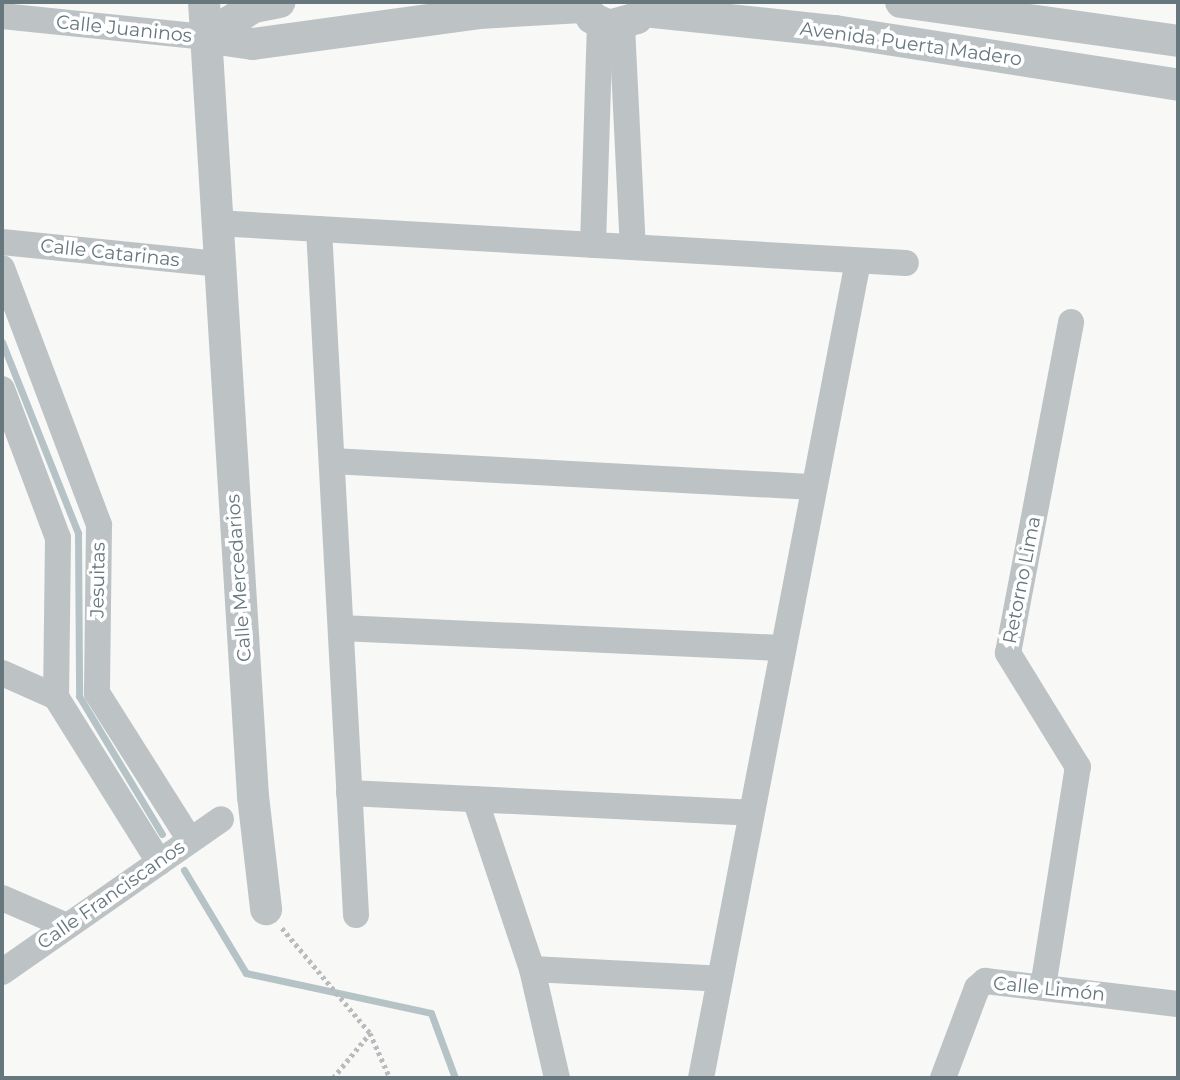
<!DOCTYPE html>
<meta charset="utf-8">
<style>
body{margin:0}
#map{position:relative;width:1180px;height:1080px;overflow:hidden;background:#f8f8f6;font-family:Montserrat,sans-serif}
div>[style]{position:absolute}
.stream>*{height:7px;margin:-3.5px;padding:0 3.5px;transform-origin:3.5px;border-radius:3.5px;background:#b6c3c6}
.path>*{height:4.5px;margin-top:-2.25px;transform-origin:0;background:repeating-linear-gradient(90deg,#b8bcbe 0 3.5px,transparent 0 7px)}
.minor>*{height:26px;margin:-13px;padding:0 13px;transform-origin:13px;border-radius:13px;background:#bdc3c5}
.tertiary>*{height:32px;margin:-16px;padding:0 16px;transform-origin:16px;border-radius:16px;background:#bdc3c5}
span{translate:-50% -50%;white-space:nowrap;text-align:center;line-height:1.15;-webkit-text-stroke:7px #fff;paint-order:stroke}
.street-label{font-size:19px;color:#66777e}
.frame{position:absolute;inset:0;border:4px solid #66777e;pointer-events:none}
</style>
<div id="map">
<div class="stream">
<div style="left:2px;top:342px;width:206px;rotate:68.3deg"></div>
<div style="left:78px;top:533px;width:163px;rotate:89.6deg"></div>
<div style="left:79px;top:696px;width:161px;rotate:59deg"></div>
<div style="left:184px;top:870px;width:120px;rotate:59deg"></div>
<div style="left:246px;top:973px;width:189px;rotate:12.2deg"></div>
<div style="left:431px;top:1013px;width:69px;rotate:69.7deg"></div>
</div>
<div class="path">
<div style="left:282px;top:928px;width:137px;rotate:50deg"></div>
<div style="left:370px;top:1033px;width:49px;rotate:66deg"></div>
<div style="left:333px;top:1078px;width:58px;rotate:-50.6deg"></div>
</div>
<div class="minor">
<div style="left:2px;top:16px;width:203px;rotate:5.9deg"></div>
<div style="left:622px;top:26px;width:221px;rotate:87.2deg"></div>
<div style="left:216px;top:223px;width:691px;rotate:3.32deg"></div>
<div style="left:319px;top:229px;width:687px;rotate:86.91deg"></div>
<div style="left:2px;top:242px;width:217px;rotate:5.8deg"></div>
<div style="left:593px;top:245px;width:222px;rotate:-88.2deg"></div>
<div style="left:2px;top:268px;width:275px;rotate:69.3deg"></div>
<div style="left:99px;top:525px;width:168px;rotate:90.7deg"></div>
<div style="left:97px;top:693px;width:174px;rotate:57.7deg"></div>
<div style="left:2px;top:389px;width:159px;rotate:69.4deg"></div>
<div style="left:58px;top:538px;width:159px;rotate:90.7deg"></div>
<div style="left:56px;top:697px;width:195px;rotate:58deg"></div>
<div style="left:332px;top:461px;width:483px;rotate:3.1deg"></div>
<div style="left:341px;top:628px;width:442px;rotate:2.6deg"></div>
<div style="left:2px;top:673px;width:59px;rotate:24deg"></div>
<div style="left:349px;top:793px;width:403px;rotate:2.8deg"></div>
<div style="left:475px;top:799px;width:179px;rotate:71.5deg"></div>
<div style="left:532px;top:969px;width:112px;rotate:77.1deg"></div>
<div style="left:2px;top:898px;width:71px;rotate:23.3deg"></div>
<div style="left:532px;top:969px;width:188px;rotate:3deg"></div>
<div style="left:2px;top:972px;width:267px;rotate:-34.9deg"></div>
<div style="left:1043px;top:987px;width:223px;rotate:-81deg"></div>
<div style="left:1078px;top:767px;width:134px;rotate:-121.6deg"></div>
<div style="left:1008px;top:653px;width:337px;rotate:-79.2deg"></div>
<div style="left:701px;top:1078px;width:832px;rotate:-79.12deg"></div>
<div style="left:943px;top:1078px;width:96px;rotate:-69.3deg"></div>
<div style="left:977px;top:988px;width:11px;rotate:-41deg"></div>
<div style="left:985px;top:981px;width:194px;rotate:6.8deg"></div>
</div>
<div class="tertiary">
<div style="left:204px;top:2px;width:796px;rotate:86.47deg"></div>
<div style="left:253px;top:796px;width:114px;rotate:83.4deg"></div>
<div style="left:581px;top:2px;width:19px;rotate:55deg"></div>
<div style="left:592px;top:18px;width:19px;rotate:25deg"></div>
<div style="left:609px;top:26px;width:29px;rotate:-16deg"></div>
<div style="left:637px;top:18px;width:19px;rotate:-55deg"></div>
<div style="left:901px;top:2px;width:280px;rotate:8deg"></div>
<div style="left:644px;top:11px;width:192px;rotate:6deg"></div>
<div style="left:835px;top:31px;width:347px;rotate:8.9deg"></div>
<div style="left:204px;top:37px;width:49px;rotate:8.1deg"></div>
<div style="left:253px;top:44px;width:228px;rotate:-7.8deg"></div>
<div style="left:479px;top:13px;width:103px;rotate:-3.3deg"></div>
<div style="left:204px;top:37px;width:58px;rotate:-31deg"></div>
<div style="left:254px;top:7px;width:26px;rotate:-11deg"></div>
</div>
<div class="street-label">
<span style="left:124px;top:29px;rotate:6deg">Calle Juaninos</span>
<span style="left:911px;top:44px;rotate:8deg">Avenida Puerta Madero</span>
<span style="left:110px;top:253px;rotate:6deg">Calle Catarinas</span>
<span style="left:239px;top:578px;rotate:-94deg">Calle Mercedarios</span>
<span style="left:98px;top:580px;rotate:-89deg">Jesuitas</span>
<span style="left:1022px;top:580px;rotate:-79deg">Retorno Lima</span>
<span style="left:111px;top:895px;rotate:-35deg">Calle Franciscanos</span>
<span style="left:1049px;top:989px;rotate:6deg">Calle Limón</span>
</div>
<div class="frame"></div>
</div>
